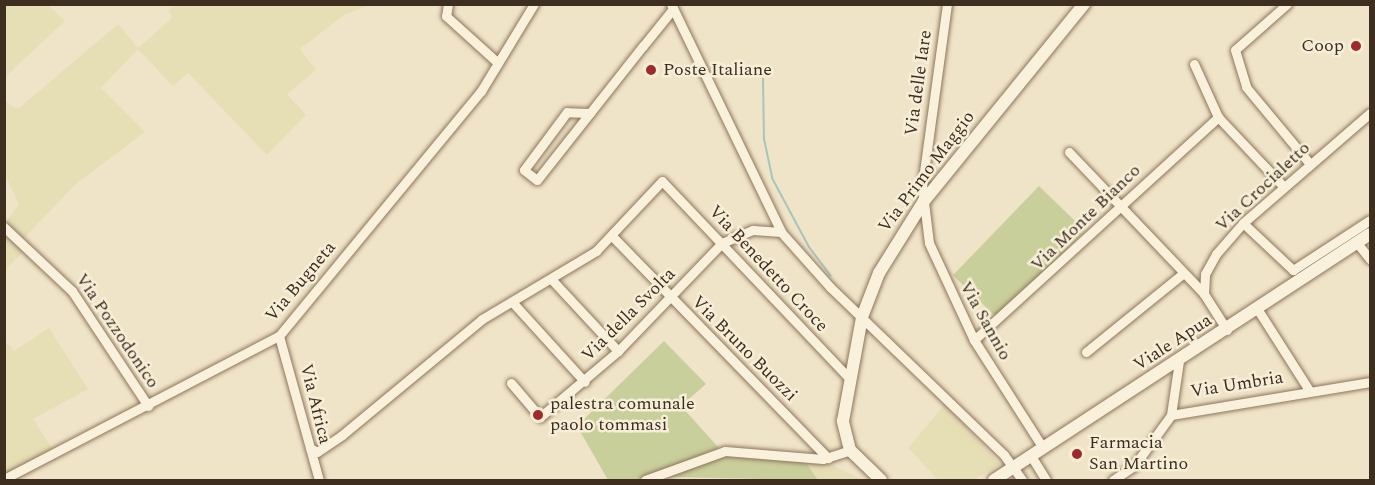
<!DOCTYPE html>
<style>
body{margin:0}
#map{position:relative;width:1375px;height:485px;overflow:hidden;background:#f0e4c8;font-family:Spectral,serif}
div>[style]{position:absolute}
.farmland>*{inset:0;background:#e6deb5}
.green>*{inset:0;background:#c9cf9b;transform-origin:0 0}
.stream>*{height:2px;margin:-1px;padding:0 1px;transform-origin:1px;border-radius:1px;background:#a9c4bc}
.roads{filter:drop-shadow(0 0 2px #8d765c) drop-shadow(0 0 2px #8d765c)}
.street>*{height:9px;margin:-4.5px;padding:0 4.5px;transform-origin:4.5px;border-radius:4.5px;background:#faf1dc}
.secondary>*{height:12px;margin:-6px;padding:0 6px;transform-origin:6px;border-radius:6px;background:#faf1dc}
.dots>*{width:16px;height:16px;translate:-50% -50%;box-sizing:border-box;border:3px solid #f7eed8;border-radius:50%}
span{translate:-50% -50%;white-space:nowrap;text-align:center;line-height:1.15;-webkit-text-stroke:5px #f7eed8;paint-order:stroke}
.poi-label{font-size:18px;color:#3d2e20}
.right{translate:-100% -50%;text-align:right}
.left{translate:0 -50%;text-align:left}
.street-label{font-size:18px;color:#3d2e20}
.frame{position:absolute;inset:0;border:6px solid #3d2e20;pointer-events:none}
</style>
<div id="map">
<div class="farmland">
<div style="clip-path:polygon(5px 4px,48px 5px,65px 21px,5px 77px)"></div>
<div style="clip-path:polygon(175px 5px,369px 5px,344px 15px,300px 49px,316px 70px,287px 94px,306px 115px,267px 155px,188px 73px,173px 86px,138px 49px,101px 88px,145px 132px,77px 183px,22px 240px,5px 223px,19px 204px,5px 175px,4px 101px,18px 109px,118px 24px,138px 48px,173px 17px,168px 11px)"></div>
<div style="clip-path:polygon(4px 232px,24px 251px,5px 270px,4px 270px)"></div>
<div style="clip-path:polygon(49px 328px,88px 389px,33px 419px,54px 451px,4px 474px,4px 340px,14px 351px)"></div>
<div style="clip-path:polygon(945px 404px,1000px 464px,974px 480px,938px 480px,908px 448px)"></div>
<div style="clip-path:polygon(804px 460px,829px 464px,864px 480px,818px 480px)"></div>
</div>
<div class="green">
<div style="left:1039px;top:186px;width:64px;height:124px;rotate:44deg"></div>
<div style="clip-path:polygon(664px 341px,706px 384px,681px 406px,719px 448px,636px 480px,608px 480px,577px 426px)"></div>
<div style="clip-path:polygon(724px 455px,804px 460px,818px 480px,665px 477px)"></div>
</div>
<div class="stream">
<div style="left:763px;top:78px;width:61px;rotate:89.1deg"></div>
<div style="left:764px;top:139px;width:40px;rotate:78deg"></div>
<div style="left:772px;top:178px;width:78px;rotate:61.8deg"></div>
<div style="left:809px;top:247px;width:36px;rotate:53deg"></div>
</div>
<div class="roads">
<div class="street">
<div style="left:448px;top:4px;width:12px;rotate:99deg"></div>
<div style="left:446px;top:16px;width:70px;rotate:42.1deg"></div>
<div style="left:671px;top:4px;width:253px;rotate:64.2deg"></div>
<div style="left:947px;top:4px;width:184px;rotate:97.8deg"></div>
<div style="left:922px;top:186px;width:57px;rotate:83deg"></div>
<div style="left:929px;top:243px;width:107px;rotate:65.1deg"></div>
<div style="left:974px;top:340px;width:128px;rotate:57.4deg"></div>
<div style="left:1287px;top:4px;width:69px;rotate:138.5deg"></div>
<div style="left:1235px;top:50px;width:39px;rotate:73deg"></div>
<div style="left:1246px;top:87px;width:100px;rotate:50.3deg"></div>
<div style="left:1194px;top:64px;width:58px;rotate:65.6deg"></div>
<div style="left:1218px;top:117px;width:96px;rotate:46.7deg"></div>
<div style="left:590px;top:113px;width:23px;rotate:-178deg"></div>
<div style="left:567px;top:112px;width:72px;rotate:126.6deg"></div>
<div style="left:524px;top:170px;width:16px;rotate:38deg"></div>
<div style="left:537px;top:180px;width:171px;rotate:-51.7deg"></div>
<div style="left:643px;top:46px;width:48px;rotate:-51deg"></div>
<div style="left:1069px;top:152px;width:196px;rotate:46.4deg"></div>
<div style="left:1243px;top:223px;width:69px;rotate:43.2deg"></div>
<div style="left:1293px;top:270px;width:92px;rotate:-33deg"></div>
<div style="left:4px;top:227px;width:93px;rotate:43.3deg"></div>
<div style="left:72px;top:291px;width:138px;rotate:56.5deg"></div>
<div style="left:612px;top:236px;width:310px;rotate:45.8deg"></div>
<div style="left:1357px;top:243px;width:21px;rotate:51deg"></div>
<div style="left:553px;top:281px;width:96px;rotate:47.1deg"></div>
<div style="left:514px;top:304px;width:105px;rotate:47.7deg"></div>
<div style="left:1258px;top:310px;width:95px;rotate:57.5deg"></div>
<div style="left:1227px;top:330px;width:43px;rotate:-122.6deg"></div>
<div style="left:1204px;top:294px;width:20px;rotate:-87deg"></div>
<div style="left:1205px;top:274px;width:23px;rotate:-61deg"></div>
<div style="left:1216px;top:254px;width:41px;rotate:-48.9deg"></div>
<div style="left:1243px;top:223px;width:168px;rotate:-40.9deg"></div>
<div style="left:279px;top:336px;width:149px;rotate:74.5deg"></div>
<div style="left:974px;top:340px;width:331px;rotate:-42.4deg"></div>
<div style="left:1086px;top:352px;width:122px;rotate:-39deg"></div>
<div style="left:511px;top:383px;width:45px;rotate:49.5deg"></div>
<div style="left:540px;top:417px;width:102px;rotate:-40.2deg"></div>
<div style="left:618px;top:351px;width:150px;rotate:-46.1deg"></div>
<div style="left:722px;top:243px;width:34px;rotate:-23deg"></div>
<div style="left:753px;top:230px;width:28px;rotate:4deg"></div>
<div style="left:781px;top:232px;width:74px;rotate:48.3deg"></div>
<div style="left:830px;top:287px;width:242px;rotate:44deg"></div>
<div style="left:1004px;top:455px;width:31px;rotate:54deg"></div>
<div style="left:1171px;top:415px;width:55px;rotate:-81.6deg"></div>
<div style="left:310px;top:448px;width:8px;rotate:30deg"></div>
<div style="left:317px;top:452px;width:30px;rotate:-34deg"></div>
<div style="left:342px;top:435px;width:182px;rotate:-39.6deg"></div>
<div style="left:482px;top:319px;width:133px;rotate:-30.8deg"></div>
<div style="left:596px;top:251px;width:96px;rotate:-46.7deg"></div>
<div style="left:662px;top:181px;width:273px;rotate:46.5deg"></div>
<div style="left:1031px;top:456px;width:28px;rotate:58deg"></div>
<div style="left:4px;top:479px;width:310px;rotate:-27.5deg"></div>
<div style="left:279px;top:336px;width:318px;rotate:-50.5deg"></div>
<div style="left:481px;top:91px;width:102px;rotate:-58.7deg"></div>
<div style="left:645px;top:480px;width:85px;rotate:-19.9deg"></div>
<div style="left:725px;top:451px;width:98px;rotate:4.7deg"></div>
<div style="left:823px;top:459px;width:28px;rotate:-18deg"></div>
<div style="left:1113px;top:480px;width:25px;rotate:-34deg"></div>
<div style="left:1134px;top:466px;width:63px;rotate:-54deg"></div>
<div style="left:1171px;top:415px;width:202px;rotate:-9.4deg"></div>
</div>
<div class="secondary">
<div style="left:881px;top:480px;width:43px;rotate:-135.9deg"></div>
<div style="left:850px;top:450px;width:30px;rotate:-104deg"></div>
<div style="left:843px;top:421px;width:106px;rotate:-79.6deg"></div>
<div style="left:862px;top:317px;width:47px;rotate:-68.9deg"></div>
<div style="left:879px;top:273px;width:85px;rotate:-58deg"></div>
<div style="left:924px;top:201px;width:254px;rotate:-50.9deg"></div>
<div style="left:994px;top:480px;width:449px;rotate:-33.2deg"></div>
</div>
</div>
<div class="dots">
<div style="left:1356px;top:46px;background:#9e2a2b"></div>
<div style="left:651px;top:70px;background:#9e2a2b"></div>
<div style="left:538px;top:415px;background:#9e2a2b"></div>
<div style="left:1077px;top:454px;background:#9e2a2b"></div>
</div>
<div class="poi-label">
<span class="right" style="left:1344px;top:46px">Coop</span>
<span class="left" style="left:663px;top:70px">Poste Italiane</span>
<span class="left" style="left:550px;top:415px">palestra comunale<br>paolo tommasi</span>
<span class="left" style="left:1089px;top:454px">Farmacia<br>San Martino</span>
</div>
<div class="street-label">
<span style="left:919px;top:83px;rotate:-82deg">Via delle Iare</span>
<span style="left:927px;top:172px;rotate:-53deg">Via Primo Maggio</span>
<span style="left:1263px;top:187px;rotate:-43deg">Via Crocialetto</span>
<span style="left:1086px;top:218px;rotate:-44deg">Via Monte Bianco</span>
<span style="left:768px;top:269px;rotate:47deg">Via Benedetto Croce</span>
<span style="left:301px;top:282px;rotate:-50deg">Via Bugneta</span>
<span style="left:629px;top:315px;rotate:-45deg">Via della Svolta</span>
<span style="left:985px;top:321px;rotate:61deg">Via Sannio</span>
<span style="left:117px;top:331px;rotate:56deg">Via Pozzodonico</span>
<span style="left:1173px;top:343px;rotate:-33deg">Viale Apua</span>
<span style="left:744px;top:349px;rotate:45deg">Via Bruno Buozzi</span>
<span style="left:1237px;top:385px;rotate:-9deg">Via Umbria</span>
<span style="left:315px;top:404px;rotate:76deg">Via Africa</span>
</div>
<div class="frame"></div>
</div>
